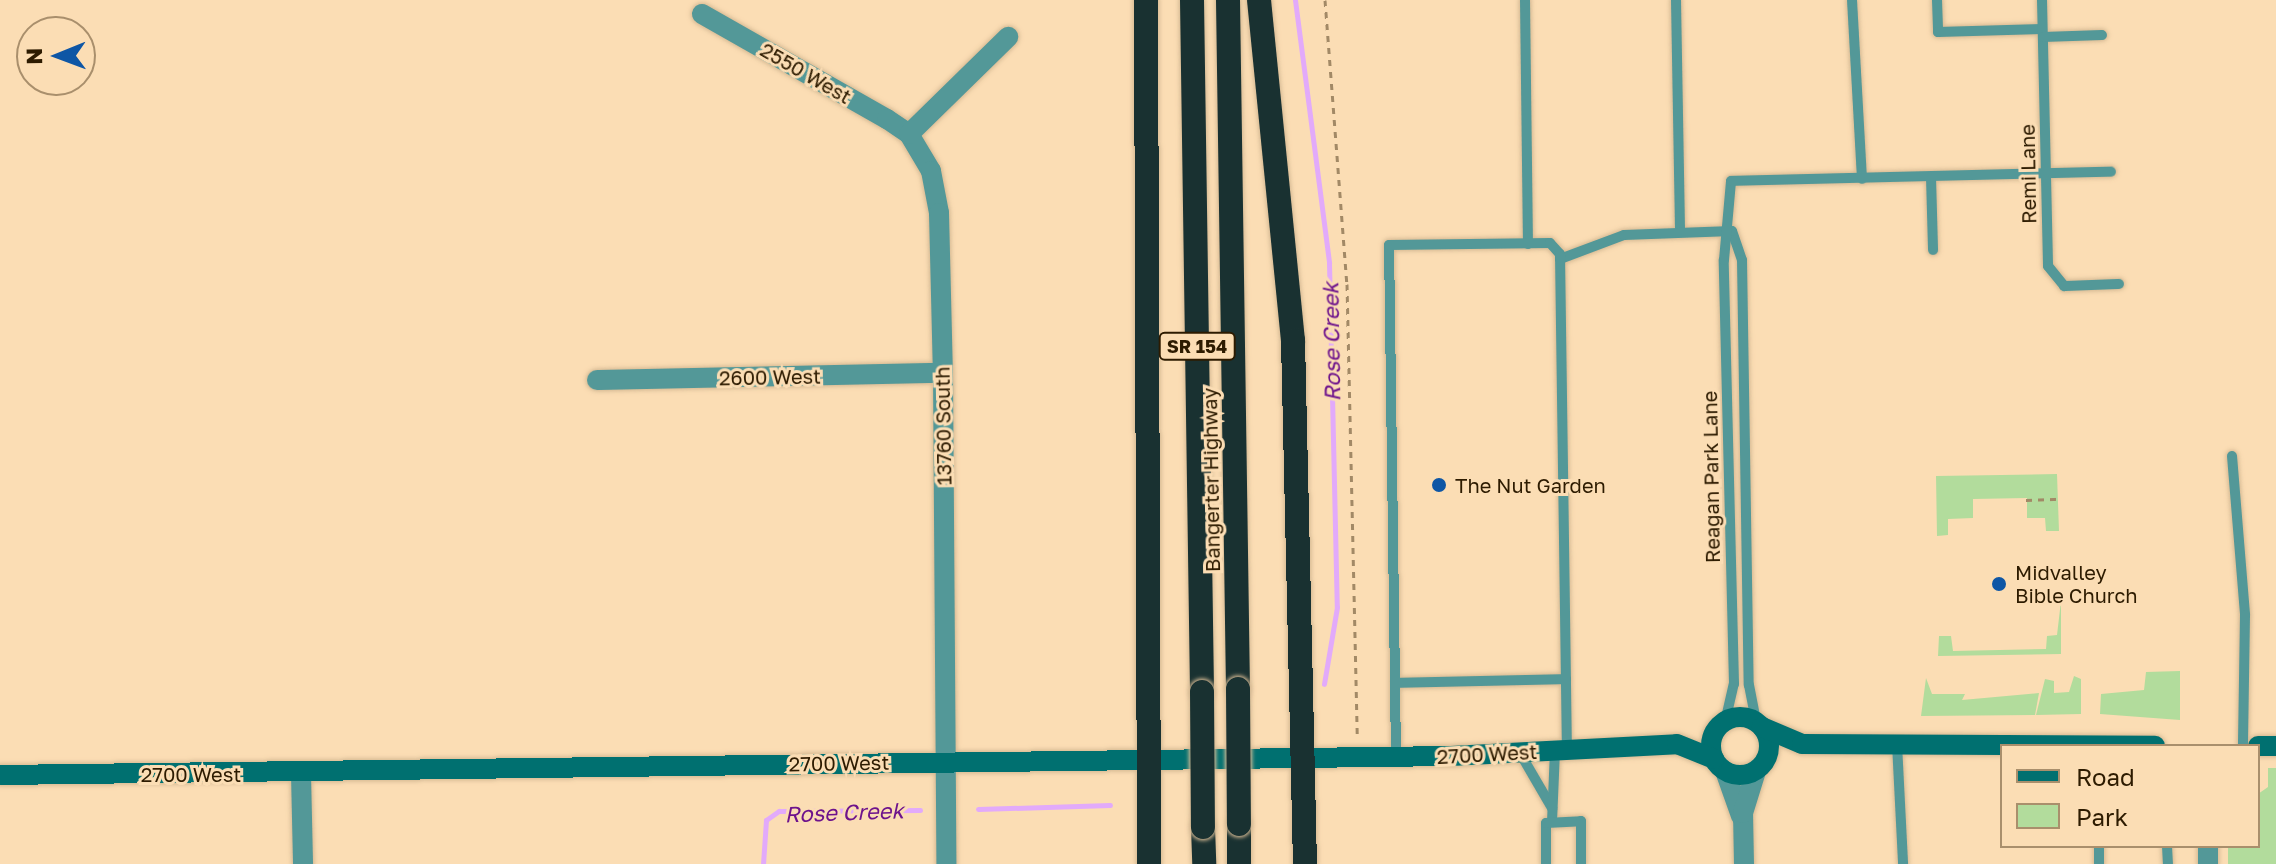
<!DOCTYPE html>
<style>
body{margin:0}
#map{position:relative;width:2276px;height:864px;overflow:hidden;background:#fbddb4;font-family:"Golos Text",sans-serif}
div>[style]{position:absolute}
.green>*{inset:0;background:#b2dc9c}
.stream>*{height:5px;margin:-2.5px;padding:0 2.5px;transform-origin:2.5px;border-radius:2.5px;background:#e2aafa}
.path>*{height:3px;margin-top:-1.5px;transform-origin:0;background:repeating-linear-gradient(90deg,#a28966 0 6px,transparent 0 12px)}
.roads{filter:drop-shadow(0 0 2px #d6ba94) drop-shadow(0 0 2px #d6ba94)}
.service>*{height:10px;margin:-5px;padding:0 5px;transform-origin:5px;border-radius:5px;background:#539898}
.minor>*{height:20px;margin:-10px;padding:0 10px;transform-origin:10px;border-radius:10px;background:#539898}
.tertiary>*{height:20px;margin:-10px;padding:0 10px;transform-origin:10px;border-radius:10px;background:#539898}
.secondary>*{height:20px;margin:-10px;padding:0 10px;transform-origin:10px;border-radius:10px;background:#007070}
.secondary>.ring{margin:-10px;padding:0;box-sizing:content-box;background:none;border:20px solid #007070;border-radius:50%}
.motorway>*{height:24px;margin:-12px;padding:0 12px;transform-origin:12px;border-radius:12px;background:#193131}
.bridges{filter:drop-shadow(0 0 2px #d6ba94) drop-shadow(0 0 2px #d6ba94)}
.motorway-bridge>*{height:24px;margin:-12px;padding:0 12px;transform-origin:12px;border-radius:12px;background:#193131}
.dots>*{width:22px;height:22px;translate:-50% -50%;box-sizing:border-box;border:4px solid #fbddb4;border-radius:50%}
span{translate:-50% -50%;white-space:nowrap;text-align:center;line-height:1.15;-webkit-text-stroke:6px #fbddb4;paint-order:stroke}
.shield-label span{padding:2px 6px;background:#fbddb4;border:2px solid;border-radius:6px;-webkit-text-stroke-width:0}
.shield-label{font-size:18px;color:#2d1b00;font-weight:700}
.street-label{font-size:20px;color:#2d1b00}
.poi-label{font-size:20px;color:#2d1b00}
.left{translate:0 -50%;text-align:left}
.water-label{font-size:22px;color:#6e138c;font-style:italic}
.legend{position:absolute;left:2000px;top:744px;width:260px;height:104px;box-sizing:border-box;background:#fbddb4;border:2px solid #a98f6c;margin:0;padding:10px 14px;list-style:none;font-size:24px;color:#2d1b00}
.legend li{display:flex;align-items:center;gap:16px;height:40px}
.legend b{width:40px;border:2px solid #a98f6c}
.north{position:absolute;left:16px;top:16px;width:80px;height:80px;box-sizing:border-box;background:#fbddb4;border:2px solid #a98f6c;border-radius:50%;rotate:269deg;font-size:22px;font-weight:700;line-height:32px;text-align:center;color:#2d1b00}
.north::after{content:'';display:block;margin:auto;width:28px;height:36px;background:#0e56a5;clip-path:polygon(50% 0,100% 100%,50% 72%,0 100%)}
</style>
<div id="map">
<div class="green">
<div style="clip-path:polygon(2057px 474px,2059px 531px,2046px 531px,2045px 518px,2027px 518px,2027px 498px,1973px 499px,1973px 518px,1948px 519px,1948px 535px,1937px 536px,1936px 476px)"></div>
<div style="clip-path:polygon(2061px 601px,2061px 654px,1938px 656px,1939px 636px,1951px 636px,1953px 651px,2046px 649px,2047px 636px,2057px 635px)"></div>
<div style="clip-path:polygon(2180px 671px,2180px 720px,2100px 714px,2101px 694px,2144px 690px,2146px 672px)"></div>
<div style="clip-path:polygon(2074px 676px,2081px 679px,2081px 714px,2036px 715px,2045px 679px,2054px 681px,2054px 693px,2069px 692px)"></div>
<div style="clip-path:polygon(1926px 678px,1932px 694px,1965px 694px,1962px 700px,2039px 693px,2035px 715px,1921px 716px)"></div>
<div style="clip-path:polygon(2268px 768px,2276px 768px,2276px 864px,2228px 864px,2228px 846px,2258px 846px,2258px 794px,2268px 787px)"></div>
</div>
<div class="stream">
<div style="left:1295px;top:0;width:265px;rotate:82.6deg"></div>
<div style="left:1329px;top:263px;width:344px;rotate:88.7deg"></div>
<div style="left:1337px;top:607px;width:78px;rotate:99.6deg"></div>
<div style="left:978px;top:809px;width:132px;rotate:-1.7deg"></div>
<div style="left:763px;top:864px;width:44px;rotate:-86.1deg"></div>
<div style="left:766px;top:820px;width:16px;rotate:-35deg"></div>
<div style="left:779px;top:811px;width:141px;rotate:-0.4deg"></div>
</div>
<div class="path">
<div style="left:1325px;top:0;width:285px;rotate:85.6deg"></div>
<div style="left:1347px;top:284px;width:455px;rotate:88.7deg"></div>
<div style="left:2026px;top:500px;width:35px;rotate:-2deg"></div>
</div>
<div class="roads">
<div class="service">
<div style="left:1525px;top:0;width:244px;rotate:89.3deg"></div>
<div style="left:1676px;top:0;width:232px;rotate:89deg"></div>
<div style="left:1852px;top:0;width:179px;rotate:86.8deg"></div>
<div style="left:1937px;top:0;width:32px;rotate:88deg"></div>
<div style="left:1938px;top:32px;width:104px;rotate:-1.7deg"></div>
<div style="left:2042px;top:0;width:266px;rotate:88.7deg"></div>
<div style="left:2048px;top:266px;width:26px;rotate:51deg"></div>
<div style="left:2064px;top:286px;width:55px;rotate:-2.1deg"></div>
<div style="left:2043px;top:37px;width:59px;rotate:-1.9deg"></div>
<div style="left:1931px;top:177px;width:73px;rotate:88.4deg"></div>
<div style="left:1732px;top:231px;width:31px;rotate:71deg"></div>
<div style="left:1742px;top:260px;width:425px;rotate:89.1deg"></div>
<div style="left:1749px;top:685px;width:38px;rotate:79deg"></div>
<div style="left:1560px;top:259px;width:68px;rotate:-20.6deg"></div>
<div style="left:1624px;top:235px;width:108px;rotate:-2.1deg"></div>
<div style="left:2232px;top:456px;width:160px;rotate:85.3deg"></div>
<div style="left:2245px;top:615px;width:131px;rotate:90.9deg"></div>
<div style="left:1395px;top:683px;width:171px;rotate:-1.3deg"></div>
<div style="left:1725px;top:722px;width:39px;rotate:-77deg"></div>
<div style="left:1734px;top:684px;width:424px;rotate:-91.4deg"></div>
<div style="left:1724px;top:260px;width:79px;rotate:-84.9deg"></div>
<div style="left:1731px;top:181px;width:380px;rotate:-1.4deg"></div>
<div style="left:1897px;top:744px;width:120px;rotate:87.1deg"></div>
<div style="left:1520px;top:753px;width:64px;rotate:59.8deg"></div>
<div style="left:1396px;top:757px;width:512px;rotate:-90.78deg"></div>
<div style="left:1389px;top:245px;width:161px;rotate:-0.7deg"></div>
<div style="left:1550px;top:243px;width:15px;rotate:48deg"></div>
<div style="left:1560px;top:254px;width:496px;rotate:89.2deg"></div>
<div style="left:1552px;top:822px;width:71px;rotate:-87.6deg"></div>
<div style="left:2099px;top:846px;width:18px;rotate:90deg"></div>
<div style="left:2167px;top:846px;width:18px;rotate:87deg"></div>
<div style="left:1546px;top:864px;width:41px;rotate:-90deg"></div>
<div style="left:1546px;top:823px;width:35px;rotate:-3deg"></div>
<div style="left:1581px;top:821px;width:43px;rotate:90deg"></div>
</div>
<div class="minor">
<div style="left:702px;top:14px;width:213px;rotate:29.6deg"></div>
<div style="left:887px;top:119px;width:27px;rotate:34deg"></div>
<div style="left:909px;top:134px;width:43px;rotate:59.3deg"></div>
<div style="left:931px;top:171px;width:43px;rotate:79.2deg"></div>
<div style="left:939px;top:213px;width:160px;rotate:88.6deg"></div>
<div style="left:943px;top:373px;width:491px;rotate:89.6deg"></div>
<div style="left:909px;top:134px;width:139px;rotate:-44.4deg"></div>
<div style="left:597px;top:380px;width:346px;rotate:-1.2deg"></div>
<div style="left:1725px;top:771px;width:48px;rotate:70.4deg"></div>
<div style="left:301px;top:774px;width:90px;rotate:88.7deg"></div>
<div style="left:1744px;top:864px;width:51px;rotate:-91.1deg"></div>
<div style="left:1743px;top:813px;width:44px;rotate:-72.8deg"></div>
</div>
<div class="tertiary">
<div style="left:2208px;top:846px;width:18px;rotate:90deg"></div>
</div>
<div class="secondary">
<div class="ring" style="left:1711px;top:717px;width:38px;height:38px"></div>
<div style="left:1762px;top:727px;width:43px;rotate:23deg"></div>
<div style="left:1802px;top:744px;width:353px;rotate:0.3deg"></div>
<div style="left:2258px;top:746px;width:18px"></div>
<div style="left:0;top:775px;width:1451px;rotate:-0.75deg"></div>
<div style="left:1451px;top:756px;width:226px;rotate:-3deg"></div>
<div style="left:1677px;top:744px;width:40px;rotate:22deg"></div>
</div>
<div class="motorway">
<div style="left:1146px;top:0;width:864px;rotate:89.8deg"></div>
<div style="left:1192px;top:0;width:692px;rotate:89.17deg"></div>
<div style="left:1228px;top:0;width:689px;rotate:89.17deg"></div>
<div style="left:1259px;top:0;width:342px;rotate:84.3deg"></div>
<div style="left:1293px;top:340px;width:524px;rotate:88.69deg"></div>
<div style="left:1239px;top:824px;width:40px;rotate:90deg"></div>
<div style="left:1203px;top:827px;width:37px;rotate:88deg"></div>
</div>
</div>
<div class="bridges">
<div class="motorway-bridge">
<div style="left:1238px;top:689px;width:135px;rotate:89.6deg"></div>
<div style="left:1202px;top:692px;width:135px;rotate:89.6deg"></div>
</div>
</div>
<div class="dots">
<div style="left:1439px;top:485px;background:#0e56a5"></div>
<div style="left:1999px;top:584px;background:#0e56a5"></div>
</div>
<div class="shield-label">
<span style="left:1197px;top:346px">SR 154</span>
</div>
<div class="street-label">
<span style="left:806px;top:73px;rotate:30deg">2550 West</span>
<span style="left:2028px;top:174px;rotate:-91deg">Remi Lane</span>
<span style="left:770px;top:377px;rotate:-1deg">2600 West</span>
<span style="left:943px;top:426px;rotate:-91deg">13760 South</span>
<span style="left:1711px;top:477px;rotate:-91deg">Reagan Park Lane</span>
<span style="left:1211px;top:480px;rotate:-91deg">Bangerter Highway</span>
<span style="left:1487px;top:754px;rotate:-3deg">2700 West</span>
<span style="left:839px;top:763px;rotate:-1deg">2700 West</span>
<span style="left:191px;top:774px">2700 West</span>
</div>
<div class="poi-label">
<span class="left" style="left:1455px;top:485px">The Nut Garden</span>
<span class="left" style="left:2015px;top:584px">Midvalley<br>Bible Church</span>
</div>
<div class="water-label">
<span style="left:1331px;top:342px;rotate:-91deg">Rose Creek</span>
<span style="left:844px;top:812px;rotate:-2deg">Rose Creek</span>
</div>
<ul class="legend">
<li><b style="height:10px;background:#007070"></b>Road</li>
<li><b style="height:22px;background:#b2dc9c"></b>Park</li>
</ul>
<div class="north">N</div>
</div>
